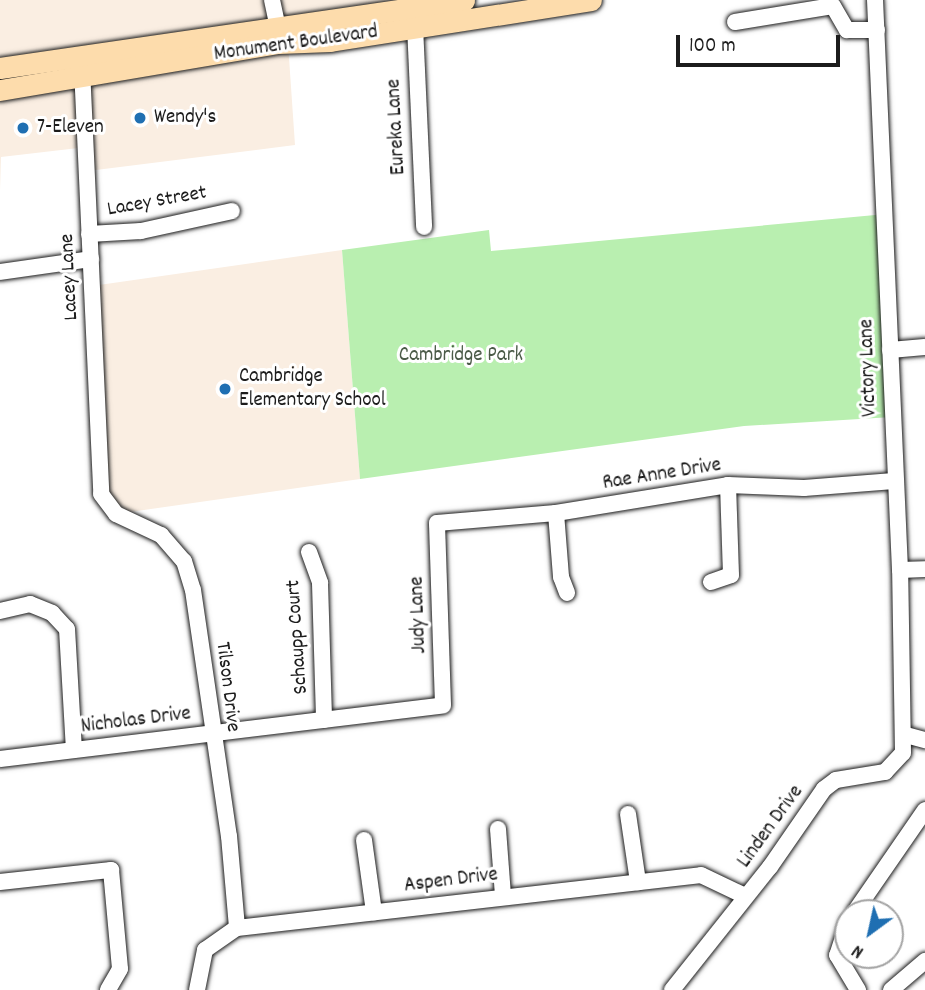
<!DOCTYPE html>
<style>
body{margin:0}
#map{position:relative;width:925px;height:990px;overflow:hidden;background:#fff;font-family:Dekko,sans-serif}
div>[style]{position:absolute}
.built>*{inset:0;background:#faeee2}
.green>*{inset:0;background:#b9efb0}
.roads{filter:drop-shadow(0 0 2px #1c1c1c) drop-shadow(0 0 2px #1c1c1c)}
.minor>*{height:16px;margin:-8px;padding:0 8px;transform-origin:8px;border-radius:8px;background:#fff}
.major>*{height:21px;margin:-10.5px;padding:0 10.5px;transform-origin:10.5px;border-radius:10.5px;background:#fddcac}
.dots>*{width:19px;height:19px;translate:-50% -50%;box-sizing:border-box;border:4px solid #fff;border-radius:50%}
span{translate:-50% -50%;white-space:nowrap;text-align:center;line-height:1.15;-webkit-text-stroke:6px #fff;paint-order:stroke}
.street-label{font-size:21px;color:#1c1c1c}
.poi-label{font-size:21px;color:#1c1c1c}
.left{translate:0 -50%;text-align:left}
.park-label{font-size:21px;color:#4b5b48}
.north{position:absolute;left:834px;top:899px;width:70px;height:70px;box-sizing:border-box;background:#fff;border:2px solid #a4a4a4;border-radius:50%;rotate:213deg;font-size:19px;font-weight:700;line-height:28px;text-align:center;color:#1c1c1c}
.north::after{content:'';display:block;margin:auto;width:24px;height:32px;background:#1f6fb2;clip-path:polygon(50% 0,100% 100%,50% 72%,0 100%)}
.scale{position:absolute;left:676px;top:35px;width:164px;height:32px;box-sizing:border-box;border:4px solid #1c1c1c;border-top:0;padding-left:9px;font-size:21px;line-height:24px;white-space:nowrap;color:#1c1c1c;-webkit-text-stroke:5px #fff;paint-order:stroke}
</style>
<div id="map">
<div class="built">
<div style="clip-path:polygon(0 0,464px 0,0 68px)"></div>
<div style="clip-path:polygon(288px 43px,295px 145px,88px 171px,87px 147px,1px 157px,0 191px,0 90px)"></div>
<div style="clip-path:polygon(342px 250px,360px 479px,116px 514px,101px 494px,92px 286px)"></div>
</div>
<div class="green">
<div style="clip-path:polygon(886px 214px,892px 417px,744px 426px,360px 479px,342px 250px,489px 230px,491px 251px)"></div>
</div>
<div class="roads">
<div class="minor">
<div style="left:272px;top:0;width:29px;rotate:78deg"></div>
<div style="left:735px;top:22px;width:99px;rotate:-9.3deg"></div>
<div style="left:833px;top:6px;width:28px;rotate:60deg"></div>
<div style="left:847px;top:30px;width:30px"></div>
<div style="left:415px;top:26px;width:201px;rotate:87.4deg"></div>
<div style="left:82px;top:68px;width:426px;rotate:87.4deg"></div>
<div style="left:101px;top:494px;width:25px;rotate:53deg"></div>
<div style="left:116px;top:514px;width:50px;rotate:25deg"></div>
<div style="left:161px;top:535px;width:35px;rotate:49deg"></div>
<div style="left:184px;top:561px;width:30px;rotate:73deg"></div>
<div style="left:193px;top:590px;width:249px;rotate:81.7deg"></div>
<div style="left:229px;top:836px;width:92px;rotate:85deg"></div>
<div style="left:89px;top:234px;width:52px;rotate:-3.3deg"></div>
<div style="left:141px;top:231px;width:93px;rotate:-12.4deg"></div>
<div style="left:0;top:272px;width:92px;rotate:-8.1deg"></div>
<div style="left:890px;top:350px;width:35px;rotate:-5deg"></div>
<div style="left:556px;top:513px;width:64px;rotate:85.5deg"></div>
<div style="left:561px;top:577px;width:17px;rotate:69deg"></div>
<div style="left:309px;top:552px;width:33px;rotate:70deg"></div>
<div style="left:320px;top:583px;width:137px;rotate:88.3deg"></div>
<div style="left:900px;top:570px;width:25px;rotate:-2deg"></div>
<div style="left:711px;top:582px;width:21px;rotate:-19deg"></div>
<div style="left:731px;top:575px;width:90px;rotate:-91.9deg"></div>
<div style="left:0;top:611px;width:31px;rotate:-13deg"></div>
<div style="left:30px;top:604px;width:24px;rotate:22deg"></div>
<div style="left:52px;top:613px;width:22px;rotate:47deg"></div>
<div style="left:67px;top:629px;width:121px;rotate:86.7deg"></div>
<div style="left:906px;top:735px;width:20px;rotate:15deg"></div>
<div style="left:0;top:759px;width:446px;rotate:-6.9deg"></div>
<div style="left:443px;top:705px;width:182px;rotate:-91.9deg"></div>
<div style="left:437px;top:523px;width:119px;rotate:-4.8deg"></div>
<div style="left:556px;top:513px;width:174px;rotate:-9.2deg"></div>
<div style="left:728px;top:485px;width:76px;rotate:2.3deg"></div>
<div style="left:804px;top:488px;width:90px;rotate:-4.4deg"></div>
<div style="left:628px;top:814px;width:69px;rotate:81.6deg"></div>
<div style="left:498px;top:829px;width:66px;rotate:85.7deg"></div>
<div style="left:364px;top:840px;width:73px;rotate:82.1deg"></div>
<div style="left:0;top:882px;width:112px;rotate:-6.2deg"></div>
<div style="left:111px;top:870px;width:99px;rotate:84.8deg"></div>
<div style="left:120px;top:969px;width:24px;rotate:120deg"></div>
<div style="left:854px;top:913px;width:125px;rotate:-55.4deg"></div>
<div style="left:848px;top:922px;width:35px;rotate:108deg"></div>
<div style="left:837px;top:955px;width:41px;rotate:59deg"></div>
<div style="left:197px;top:990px;width:41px;rotate:-78.7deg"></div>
<div style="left:205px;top:950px;width:39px;rotate:-35deg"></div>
<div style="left:237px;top:928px;width:467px;rotate:-6.5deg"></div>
<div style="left:701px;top:875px;width:49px;rotate:25.5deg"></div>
<div style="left:672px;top:990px;width:157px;rotate:-51.5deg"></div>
<div style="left:770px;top:867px;width:95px;rotate:-55.3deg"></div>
<div style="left:824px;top:789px;width:15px;rotate:-37deg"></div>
<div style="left:836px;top:780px;width:50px;rotate:-9.3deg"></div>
<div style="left:885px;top:772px;width:26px;rotate:-47deg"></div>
<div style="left:903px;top:753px;width:183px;rotate:-90.9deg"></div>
<div style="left:900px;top:570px;width:571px;rotate:-92.51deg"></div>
<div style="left:891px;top:990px;width:45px;rotate:-40.5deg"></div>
</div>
<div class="major">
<div style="left:0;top:68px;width:469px;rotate:-8.3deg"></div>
<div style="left:0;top:90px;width:282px;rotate:-9.6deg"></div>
<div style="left:278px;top:43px;width:52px;rotate:-2.2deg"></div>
<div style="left:330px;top:41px;width:264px;rotate:-8.9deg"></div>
</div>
</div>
<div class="dots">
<div style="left:140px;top:118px;background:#1f6fb2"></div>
<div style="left:23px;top:128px;background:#1f6fb2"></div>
<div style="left:225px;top:389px;background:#1f6fb2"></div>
</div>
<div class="street-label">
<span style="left:296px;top:44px;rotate:-8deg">Monument Boulevard</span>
<span style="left:397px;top:127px;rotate:-93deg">Eureka Lane</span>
<span style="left:157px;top:202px;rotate:-10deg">Lacey Street</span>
<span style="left:70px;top:277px;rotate:-93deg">Lacey Lane</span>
<span style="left:869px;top:368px;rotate:-92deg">Victory Lane</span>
<span style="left:662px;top:475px;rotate:-9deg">Rae Anne Drive</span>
<span style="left:419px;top:615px;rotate:-92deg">Judy Lane</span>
<span style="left:298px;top:637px;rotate:-94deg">Schaupp Court</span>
<span style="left:227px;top:687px;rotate:83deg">Tilson Drive</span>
<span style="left:136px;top:721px;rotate:-7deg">Nicholas Drive</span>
<span style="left:771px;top:827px;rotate:-54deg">Linden Drive</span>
<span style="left:451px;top:881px;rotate:-7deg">Aspen Drive</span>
</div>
<div class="poi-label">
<span class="left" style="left:154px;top:118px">Wendy's</span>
<span class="left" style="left:37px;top:128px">7-Eleven</span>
<span class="left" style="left:239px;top:389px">Cambridge<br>Elementary School</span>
</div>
<div class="park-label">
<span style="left:461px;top:356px">Cambridge Park</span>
</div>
<div class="north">N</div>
<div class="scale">100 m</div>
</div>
